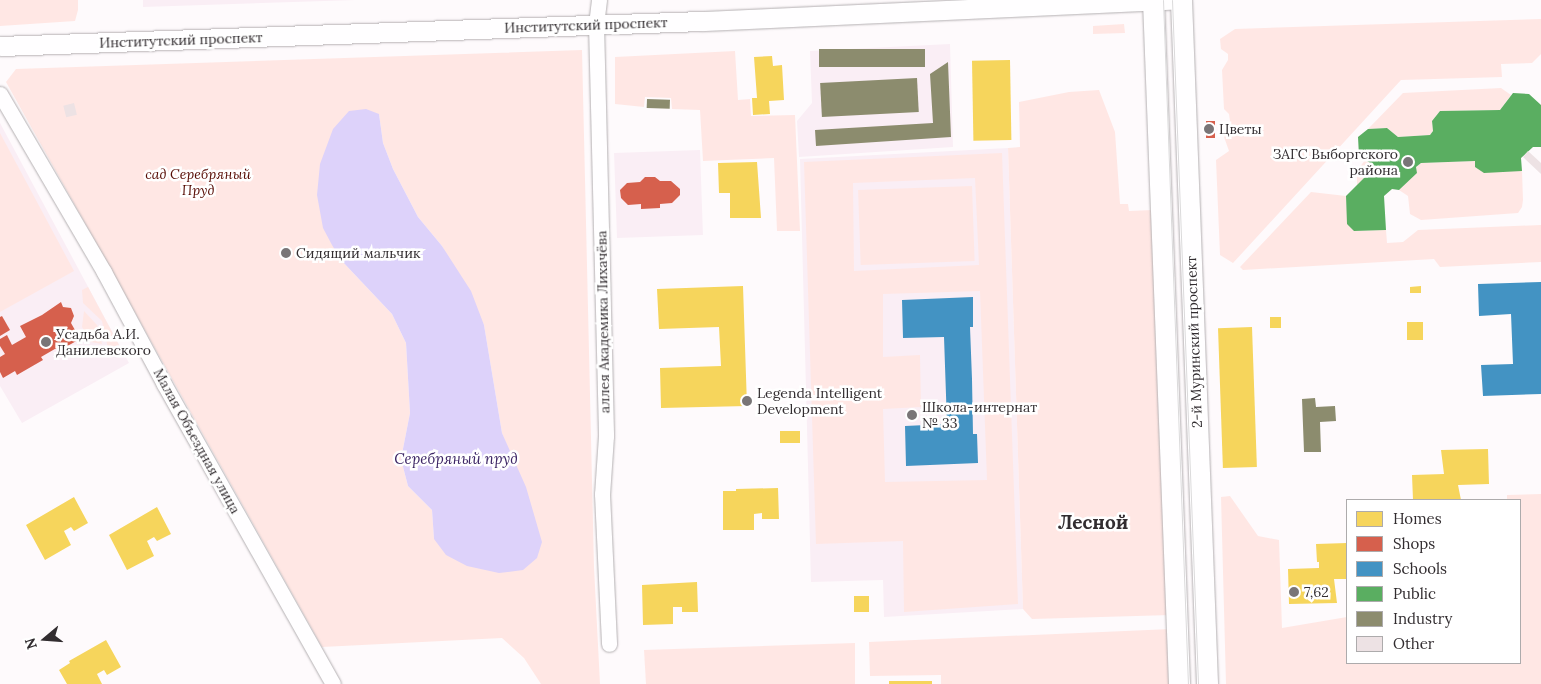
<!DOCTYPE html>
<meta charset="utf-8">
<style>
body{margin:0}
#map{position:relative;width:1541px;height:684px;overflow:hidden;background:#fefafc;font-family:Lora,serif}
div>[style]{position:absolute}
.built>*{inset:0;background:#faeef5;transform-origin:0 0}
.green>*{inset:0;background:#ffe7e4;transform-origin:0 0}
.water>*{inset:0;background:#ddd2fa}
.homes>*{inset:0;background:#f6d55c;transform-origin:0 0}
.shops>*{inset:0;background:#d6604d;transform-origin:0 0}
.schools>*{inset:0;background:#4393c3}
.public>*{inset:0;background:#5aae61}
.industry>*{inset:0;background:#8c8c6e;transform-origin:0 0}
.building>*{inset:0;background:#ede2e4;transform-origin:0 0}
.roads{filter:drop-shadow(0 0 1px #b4b0b2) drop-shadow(0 0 1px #b4b0b2)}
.minor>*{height:15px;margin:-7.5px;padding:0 7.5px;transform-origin:7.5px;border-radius:7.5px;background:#fffeff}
.tertiary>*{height:19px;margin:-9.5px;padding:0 9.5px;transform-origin:9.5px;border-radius:9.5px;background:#fffeff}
.secondary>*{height:21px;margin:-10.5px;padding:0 10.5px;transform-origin:10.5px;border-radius:10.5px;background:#fffeff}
.tram>*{height:1px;margin:-0.5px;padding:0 0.5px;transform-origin:0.5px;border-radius:0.5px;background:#dbdadb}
.dots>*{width:14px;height:14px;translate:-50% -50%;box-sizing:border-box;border:2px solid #fff;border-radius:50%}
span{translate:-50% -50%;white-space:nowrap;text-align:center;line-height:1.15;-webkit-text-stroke:5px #fff;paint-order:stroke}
.street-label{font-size:14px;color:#322d30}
.poi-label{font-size:14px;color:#322d30}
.left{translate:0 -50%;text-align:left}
.right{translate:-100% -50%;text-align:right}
.park-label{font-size:14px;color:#560b03;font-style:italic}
.water-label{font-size:15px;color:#3c2565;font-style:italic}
.district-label{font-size:19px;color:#322d30;font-weight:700}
.legend{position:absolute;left:1346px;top:499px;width:175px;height:165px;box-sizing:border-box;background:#fff;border:1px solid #adabac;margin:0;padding:6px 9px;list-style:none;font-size:15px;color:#322d30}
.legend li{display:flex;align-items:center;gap:10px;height:25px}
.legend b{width:25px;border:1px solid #adabac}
.north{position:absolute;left:20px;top:614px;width:50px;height:50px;-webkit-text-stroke:4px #fff;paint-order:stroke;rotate:252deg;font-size:14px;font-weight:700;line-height:20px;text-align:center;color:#322d30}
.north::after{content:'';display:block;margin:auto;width:18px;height:22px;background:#322d30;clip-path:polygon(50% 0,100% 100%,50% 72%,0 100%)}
</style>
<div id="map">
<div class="built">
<div style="clip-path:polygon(143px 0,356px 0,143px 7px)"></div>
<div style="clip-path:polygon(950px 44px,953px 147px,799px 157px,797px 121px,812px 103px,810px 51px)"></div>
<div style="clip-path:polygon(0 123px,129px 363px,22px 423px,0 386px)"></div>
<div style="clip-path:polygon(1008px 148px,1023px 609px,884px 617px,883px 580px,811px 582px,800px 159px)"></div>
<div style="left:700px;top:150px;width:85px;height:86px;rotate:88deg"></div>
</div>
<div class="green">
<div style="clip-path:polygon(0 0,78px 0,78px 10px,75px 21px,0 26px)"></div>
<div style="clip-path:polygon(1541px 19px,1541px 54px,1532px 63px,1501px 64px,1502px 77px,1401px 80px,1233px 263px,1220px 255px,1216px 160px,1229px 151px,1224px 137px,1224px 128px,1230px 121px,1229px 114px,1224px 109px,1222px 70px,1228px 60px,1228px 54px,1221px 49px,1220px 39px,1235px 29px)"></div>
<div style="clip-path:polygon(1124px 24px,1125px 33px,1093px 34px,1093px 26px)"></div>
<div style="clip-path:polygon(evenodd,582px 50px,594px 567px,600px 684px,541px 684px,524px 658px,502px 638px,322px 647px,6px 82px,16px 69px,582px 50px,379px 114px,383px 143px,393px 169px,418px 217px,442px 246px,484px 325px,502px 433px,511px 456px,434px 539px,432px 510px,408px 486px,401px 459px,410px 413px,406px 343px,392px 314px,341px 260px,379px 114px)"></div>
<div style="clip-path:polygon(735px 51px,738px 100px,750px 99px,751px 116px,795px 115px,800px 231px,777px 231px,774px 158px,703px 161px,700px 110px,672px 109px,671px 98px,645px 97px,644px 107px,615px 104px,615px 57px)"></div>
<div style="clip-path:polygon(1501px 88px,1511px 95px,1500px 110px,1440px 111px,1432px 121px,1433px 131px,1430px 135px,1398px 137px,1387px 128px,1368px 129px,1403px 93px)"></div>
<div style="clip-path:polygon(1099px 90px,1115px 132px,1120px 204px,1128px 204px,1129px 211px,1153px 210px,1171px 615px,1032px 619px,1023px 609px,1008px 148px,1020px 147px,1019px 102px,1069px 92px)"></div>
<div style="clip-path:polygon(0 133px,74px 271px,0 312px)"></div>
<div style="clip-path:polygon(evenodd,1002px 153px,1018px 604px,904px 612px,903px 541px,816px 544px,804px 162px,1002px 153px,975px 178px,979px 265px,854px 271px,853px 183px,975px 178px,1002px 153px,980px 291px,987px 480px,885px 482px,883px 409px,921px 407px,920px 355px,883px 357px,883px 294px,980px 291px)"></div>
<div style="clip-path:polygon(1365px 160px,1372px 164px,1372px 170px,1357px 185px,1357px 171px)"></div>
<div style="clip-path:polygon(1475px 161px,1475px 167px,1522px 171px,1523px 200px,1522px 207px,1518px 213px,1421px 220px,1410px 214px,1408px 196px,1399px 190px,1417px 173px,1416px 167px,1421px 163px)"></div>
<div style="left:972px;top:186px;width:75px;height:114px;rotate:88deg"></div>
<div style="clip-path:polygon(1311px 192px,1346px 196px,1348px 224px,1354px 231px,1386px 230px,1387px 243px,1403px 242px,1418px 230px,1541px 225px,1541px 262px,1440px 267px,1434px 259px,1243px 270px,1240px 267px)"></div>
<div style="clip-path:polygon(88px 287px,119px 345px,108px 348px,102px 321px,83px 303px,82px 290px)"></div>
<div style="clip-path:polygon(84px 311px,97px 325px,102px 344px,91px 342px,82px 327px)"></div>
<div style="clip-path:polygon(1541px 494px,1541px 684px,1226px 684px,1221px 497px,1230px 496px,1258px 536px,1279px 540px,1282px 628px,1347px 617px,1347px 663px,1520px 663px,1520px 500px,1507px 500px,1507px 495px)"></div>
<div style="clip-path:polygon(1171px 629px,1173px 684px,941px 684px,941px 675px,870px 676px,869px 642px)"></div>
<div style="clip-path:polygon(855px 643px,855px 684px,646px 684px,644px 650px)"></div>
</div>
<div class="water">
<div style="clip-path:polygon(366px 109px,379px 114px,383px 143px,393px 169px,418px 217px,442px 246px,471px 291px,484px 325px,502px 433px,526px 487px,542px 542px,537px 558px,523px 570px,499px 573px,467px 566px,446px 555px,434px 539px,432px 510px,408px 486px,401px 459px,410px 413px,406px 343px,392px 314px,341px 260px,332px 245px,323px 228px,317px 195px,320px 164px,333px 129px,349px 111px)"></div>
</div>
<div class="homes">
<div style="clip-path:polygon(772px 56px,773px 66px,782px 65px,784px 100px,769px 101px,770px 114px,753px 115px,752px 98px,757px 98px,754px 57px)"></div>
<div style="left:1010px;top:60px;width:80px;height:38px;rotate:89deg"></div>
<div style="clip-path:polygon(757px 162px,761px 218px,730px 218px,730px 193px,719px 193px,718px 163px)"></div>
<div style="clip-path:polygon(743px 286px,747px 406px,661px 408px,660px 368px,721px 366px,719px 327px,659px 329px,657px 289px)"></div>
<div style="clip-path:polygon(1421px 286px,1421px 293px,1410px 293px,1410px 287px)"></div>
<div style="left:1270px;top:317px;width:11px;height:11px"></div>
<div style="left:1407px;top:322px;width:16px;height:18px"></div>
<div style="left:1252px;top:327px;width:140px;height:34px;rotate:88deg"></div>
<div style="left:800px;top:431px;width:12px;height:20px;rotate:90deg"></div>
<div style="clip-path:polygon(1488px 449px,1489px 484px,1458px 485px,1461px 500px,1413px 500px,1412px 475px,1444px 474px,1441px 450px)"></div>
<div style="clip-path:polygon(778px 488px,779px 519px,762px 519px,762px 513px,754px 514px,754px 530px,723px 530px,723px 491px,736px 491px,736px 489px)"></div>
<div style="clip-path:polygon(74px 497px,88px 523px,74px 531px,71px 527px,64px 531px,71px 545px,45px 560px,26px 525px)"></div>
<div style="clip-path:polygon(157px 507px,171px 534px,157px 541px,154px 537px,147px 541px,154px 556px,127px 570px,109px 535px)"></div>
<div style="clip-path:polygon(1347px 543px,1347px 579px,1334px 579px,1337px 603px,1289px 604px,1288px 569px,1319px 568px,1319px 562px,1317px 562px,1316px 544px)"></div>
<div style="clip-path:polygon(697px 582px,698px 612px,682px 612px,682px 607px,673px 607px,673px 624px,643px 625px,642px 585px)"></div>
<div style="left:854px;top:596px;width:15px;height:16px"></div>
<div style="clip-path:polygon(106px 640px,121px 667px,107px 675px,104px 670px,97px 674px,102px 684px,67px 684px,59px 670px,70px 663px,69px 661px)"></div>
<div style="left:889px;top:681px;width:43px;height:3px"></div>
</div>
<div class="shops">
<div style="left:1206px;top:121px;width:9px;height:17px"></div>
<div style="clip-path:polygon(645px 177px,655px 177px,660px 181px,671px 181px,680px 189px,680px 195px,672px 203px,660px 204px,660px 208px,641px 209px,641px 204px,628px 205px,621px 198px,620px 190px,627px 183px,640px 182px)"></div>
<div style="clip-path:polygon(61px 302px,63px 307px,71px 308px,74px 316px,71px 323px,80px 339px,62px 349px,60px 346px,41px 357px,43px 360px,17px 375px,15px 371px,3px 378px,0 372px,0 357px,5px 354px,0 346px,0 339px,7px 335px,12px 345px,26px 337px,20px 326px,42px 315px)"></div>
<div style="clip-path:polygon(2px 316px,10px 330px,0 336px,0 317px)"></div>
</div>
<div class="schools">
<div style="clip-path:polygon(1541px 282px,1541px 394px,1483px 396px,1481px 365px,1513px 364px,1511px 314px,1479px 316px,1478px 284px)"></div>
<div style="clip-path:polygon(973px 297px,973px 327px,970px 327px,972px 379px,973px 434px,977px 434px,978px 463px,906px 466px,905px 426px,947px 424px,944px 337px,903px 338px,902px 300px)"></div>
</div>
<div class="public">
<div style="clip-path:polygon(1513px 93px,1529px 94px,1541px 105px,1541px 147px,1533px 147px,1521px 158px,1522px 171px,1484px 173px,1475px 167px,1475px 161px,1421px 163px,1416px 167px,1417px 173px,1399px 190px,1392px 189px,1384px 196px,1386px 230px,1354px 231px,1347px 224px,1346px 196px,1372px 170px,1372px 164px,1359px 156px,1358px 137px,1368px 129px,1387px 128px,1398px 137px,1430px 135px,1433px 131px,1432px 121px,1440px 111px,1500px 110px)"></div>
</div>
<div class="industry">
<div style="left:925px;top:49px;width:18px;height:106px;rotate:90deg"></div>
<div style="clip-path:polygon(948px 62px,951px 137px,816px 146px,815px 130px,933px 123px,930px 74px)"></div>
<div style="left:917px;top:78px;width:34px;height:97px;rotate:87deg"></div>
<div style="left:647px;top:99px;width:23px;height:9px;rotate:2deg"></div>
<div style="clip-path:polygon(1315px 398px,1316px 407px,1335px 406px,1336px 421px,1320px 422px,1321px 452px,1304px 452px,1302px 399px)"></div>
</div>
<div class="building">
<div style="left:74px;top:103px;width:12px;height:11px;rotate:76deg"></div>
<div style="clip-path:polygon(1528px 151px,1541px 163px,1541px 174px,1523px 157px)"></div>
</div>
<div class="roads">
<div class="minor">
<div style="left:599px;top:0;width:24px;rotate:97deg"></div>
<div style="left:596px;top:24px;width:412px;rotate:88.6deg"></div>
<div style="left:606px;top:436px;width:58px;rotate:93.9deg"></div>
<div style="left:602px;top:494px;width:150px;rotate:87.3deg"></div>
<div style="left:0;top:94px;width:206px;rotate:59.7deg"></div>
<div style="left:104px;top:272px;width:127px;rotate:61.8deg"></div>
<div style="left:164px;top:384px;width:344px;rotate:60.6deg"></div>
</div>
<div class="tertiary">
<div style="left:0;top:46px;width:703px;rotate:-2.04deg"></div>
<div style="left:703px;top:21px;width:468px;rotate:-2.6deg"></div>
</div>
<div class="secondary">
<div style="left:1153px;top:0;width:684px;rotate:87.82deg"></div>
<div style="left:1181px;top:0;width:684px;rotate:87.82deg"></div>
</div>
</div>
<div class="tram">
<div style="left:1163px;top:0;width:684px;rotate:87.91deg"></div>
<div style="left:1172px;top:0;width:684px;rotate:87.82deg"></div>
</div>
<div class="dots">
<div style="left:1209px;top:129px;background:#797577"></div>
<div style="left:1408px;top:162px;background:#797577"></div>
<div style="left:286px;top:253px;background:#797577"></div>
<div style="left:46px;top:342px;background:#797577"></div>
<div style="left:747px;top:401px;background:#797577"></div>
<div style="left:912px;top:415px;background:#797577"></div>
<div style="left:1294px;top:592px;background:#797577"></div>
</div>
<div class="street-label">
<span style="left:586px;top:25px;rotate:-2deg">Институтский проспект</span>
<span style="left:181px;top:40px;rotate:-2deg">Институтский проспект</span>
<span style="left:603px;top:322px;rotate:-91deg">аллея Академика Лихачёва</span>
<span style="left:1194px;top:342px;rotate:-92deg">2-й Муринский проспект</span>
<span style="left:197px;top:441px;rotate:61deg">Малая Объездная улица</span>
</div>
<div class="poi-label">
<span class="left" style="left:1219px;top:129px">Цветы</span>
<span class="right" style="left:1398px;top:162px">ЗАГС Выборгского<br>района</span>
<span class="left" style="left:296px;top:253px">Сидящий мальчик</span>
<span class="left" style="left:56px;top:342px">Усадьба А.И.<br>Данилевского</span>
<span class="left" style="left:757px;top:401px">Legenda Intelligent<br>Development</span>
<span class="left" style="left:922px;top:415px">Школа-интернат<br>№ 33</span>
<span class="left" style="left:1304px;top:592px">7,62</span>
</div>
<div class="park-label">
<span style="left:198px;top:182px">сад Серебряный<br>Пруд</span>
</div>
<div class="water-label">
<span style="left:456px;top:459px">Серебряный пруд</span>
</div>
<div class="district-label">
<span style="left:1093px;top:523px">Лесной</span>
</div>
<ul class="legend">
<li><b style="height:14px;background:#f6d55c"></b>Homes</li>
<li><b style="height:14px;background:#d6604d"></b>Shops</li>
<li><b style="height:14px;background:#4393c3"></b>Schools</li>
<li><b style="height:14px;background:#5aae61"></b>Public</li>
<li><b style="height:14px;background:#8c8c6e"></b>Industry</li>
<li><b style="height:14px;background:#ede2e4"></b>Other</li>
</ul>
<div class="north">N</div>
</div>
